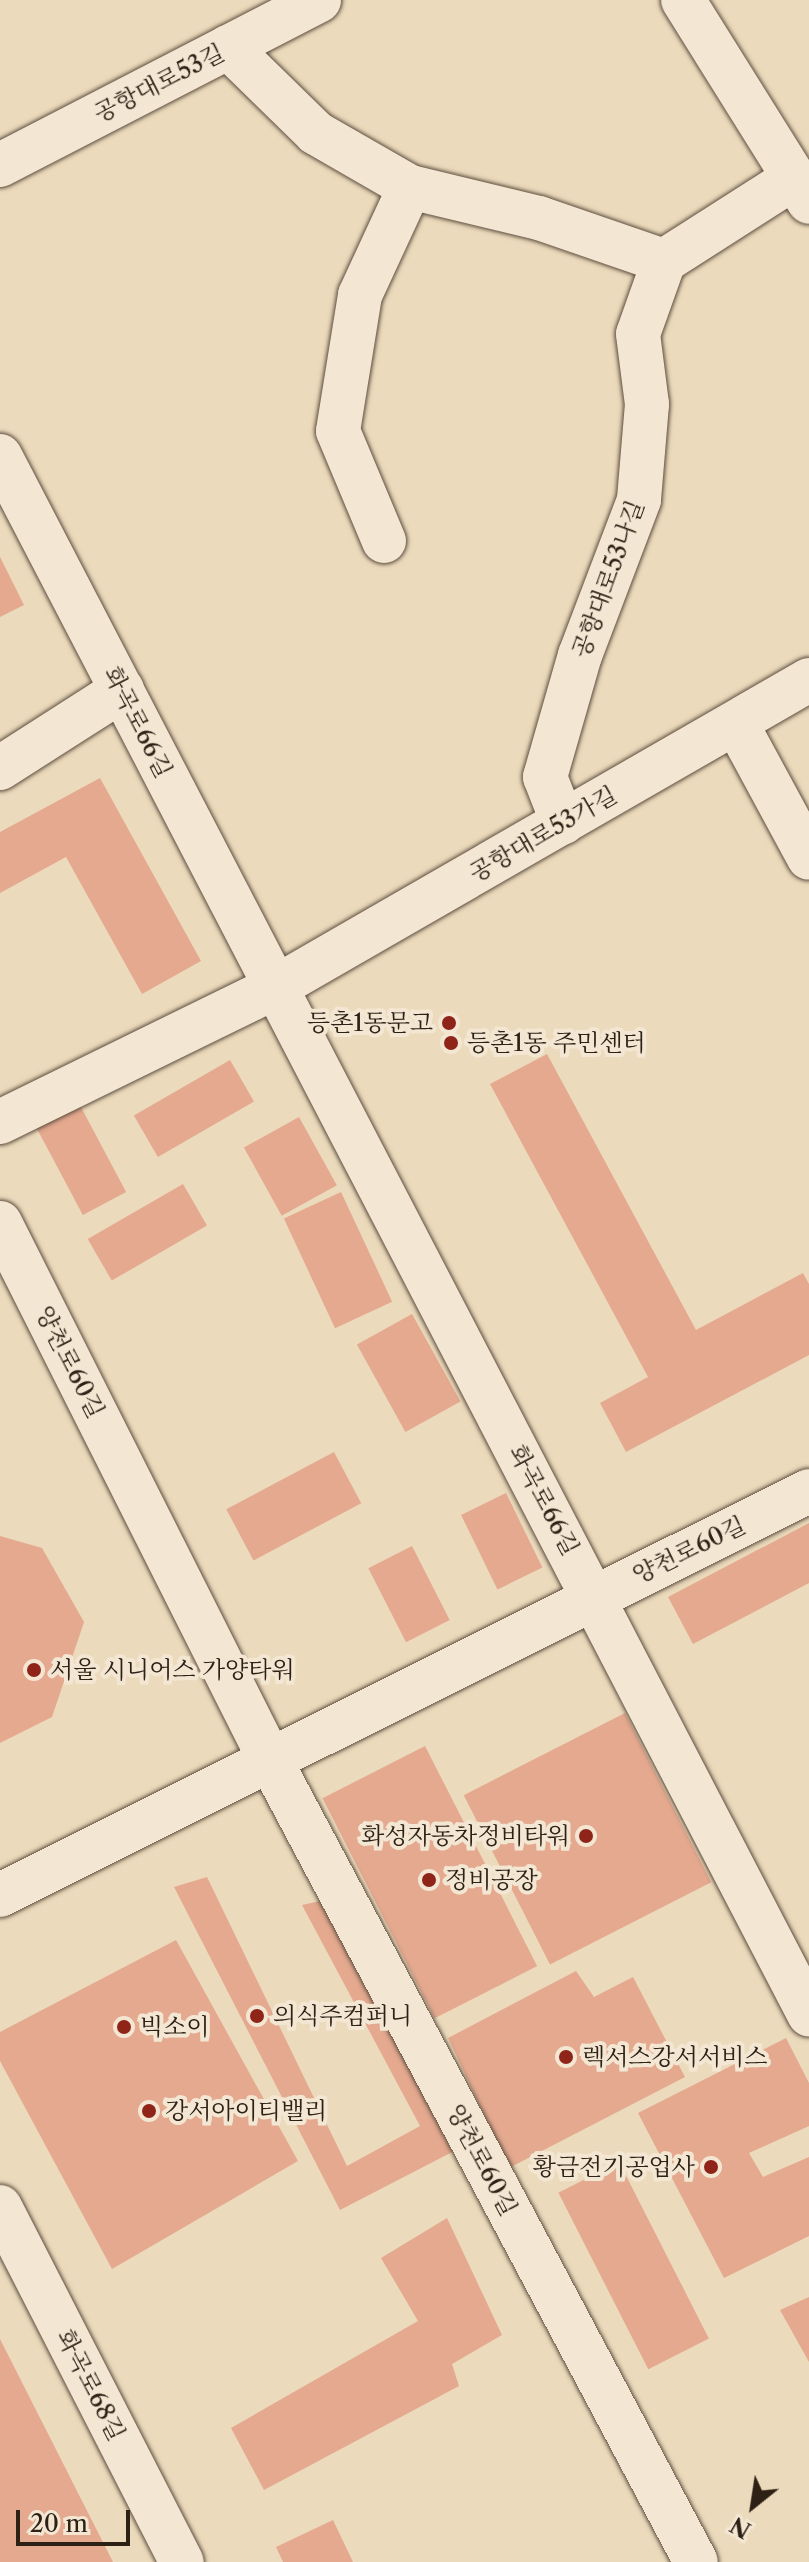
<!DOCTYPE html>
<meta charset="utf-8">
<style>
body{margin:0}
#map{position:relative;width:809px;height:2562px;overflow:hidden;background:#ecdabc;font-family:"Libre Caslon Text","Noto Serif KR",serif}
div>[style]{position:absolute}
.building>*{inset:0;background:#e4a98f;transform-origin:0 0}
.roads{filter:drop-shadow(0 0 2px #5d4e3f) drop-shadow(0 0 2px #5d4e3f)}
.minor>*{height:44px;margin:-22px;padding:0 22px;transform-origin:22px;border-radius:22px;background:#f3e7d3}
.dots>*{width:22px;height:22px;translate:-50% -50%;box-sizing:border-box;border:4px solid #f3e7d3;border-radius:50%}
span{translate:-50% -50%;white-space:nowrap;text-align:center;line-height:1.15;-webkit-text-stroke:8px #f3e7d3;paint-order:stroke}
.street-label{font-size:24px;color:#2d2015}
.poi-label{font-size:24px;color:#2d2015}
.right{translate:-100% -50%;text-align:right}
.left{translate:0 -50%;text-align:left}
.north{position:absolute;left:713px;top:2466px;width:80px;height:80px;-webkit-text-stroke:6px #f3e7d3;paint-order:stroke;rotate:210deg;font-size:22px;font-weight:700;line-height:32px;text-align:center;color:#2d2015}
.north::after{content:'';display:block;margin:auto;width:28px;height:36px;background:#2d2015;clip-path:polygon(50% 0,100% 100%,50% 72%,0 100%)}
.scale{position:absolute;left:16px;top:2510px;width:114px;height:36px;box-sizing:border-box;border:4px solid #2d2015;border-top:0;padding-left:10px;font-size:24px;line-height:28px;white-space:nowrap;color:#2d2015;-webkit-text-stroke:6px #f3e7d3;paint-order:stroke}
</style>
<div id="map">
<div class="building">
<div style="clip-path:polygon(0 557px,24px 605px,0 617px)"></div>
<div style="clip-path:polygon(100px 778px,201px 961px,142px 994px,66px 857px,0 893px,0 832px)"></div>
<div style="clip-path:polygon(547px 1054px,696px 1330px,803px 1273px,809px 1284px,809px 1355px,626px 1452px,600px 1403px,648px 1377px,490px 1084px)"></div>
<div style="left:230px;top:1060px;width:48px;height:111px;rotate:60deg"></div>
<div style="left:74px;top:1094px;width:111px;height:49px;rotate:62deg"></div>
<div style="left:299px;top:1117px;width:78px;height:63px;rotate:61deg"></div>
<div style="left:183px;top:1184px;width:48px;height:110px;rotate:60deg"></div>
<div style="left:341px;top:1192px;width:121px;height:63px;rotate:65deg"></div>
<div style="left:412px;top:1314px;width:100px;height:63px;rotate:61deg"></div>
<div style="left:334px;top:1452px;width:58px;height:122px;rotate:62deg"></div>
<div style="left:506px;top:1493px;width:83px;height:50px;rotate:64deg"></div>
<div style="clip-path:polygon(809px 1523px,809px 1583px,693px 1644px,668px 1597px)"></div>
<div style="clip-path:polygon(0 1536px,42px 1548px,84px 1622px,52px 1717px,0 1743px)"></div>
<div style="left:412px;top:1546px;width:83px;height:49px;rotate:63deg"></div>
<div style="left:625px;top:1713px;width:190px;height:181px;rotate:63deg"></div>
<div style="left:425px;top:1746px;width:247px;height:115px;rotate:63deg"></div>
<div style="clip-path:polygon(207px 1877px,347px 2166px,420px 2126px,302px 1905px,329px 1899px,458px 2149px,340px 2210px,174px 1887px)"></div>
<div style="clip-path:polygon(176px 1940px,298px 2161px,112px 2269px,0 2061px,0 2032px)"></div>
<div style="clip-path:polygon(576px 1971px,594px 1997px,633px 1977px,685px 2077px,509px 2168px,448px 2038px)"></div>
<div style="clip-path:polygon(786px 2038px,809px 2083px,809px 2126px,749px 2153px,763px 2177px,809px 2157px,809px 2236px,724px 2278px,638px 2113px)"></div>
<div style="left:619px;top:2162px;width:198px;height:68px;rotate:63deg"></div>
<div style="clip-path:polygon(447px 2218px,502px 2335px,452px 2364px,459px 2386px,264px 2490px,231px 2428px,418px 2321px,381px 2258px)"></div>
<div style="clip-path:polygon(809px 2297px,809px 2362px,780px 2310px)"></div>
<div style="clip-path:polygon(0 2339px,113px 2562px,0 2562px)"></div>
<div style="clip-path:polygon(333px 2520px,353px 2562px,283px 2562px,276px 2547px)"></div>
</div>
<div class="roads">
<div class="minor">
<div style="left:683px;top:0;width:238px;rotate:58deg"></div>
<div style="left:228px;top:47px;width:123px;rotate:44.3deg"></div>
<div style="left:316px;top:133px;width:108px;rotate:29.9deg"></div>
<div style="left:410px;top:187px;width:133px;rotate:13.5deg"></div>
<div style="left:539px;top:218px;width:132px;rotate:19deg"></div>
<div style="left:664px;top:261px;width:77px;rotate:109.6deg"></div>
<div style="left:638px;top:334px;width:71px;rotate:82.7deg"></div>
<div style="left:647px;top:404px;width:96px;rotate:94.8deg"></div>
<div style="left:639px;top:500px;width:166px;rotate:110.8deg"></div>
<div style="left:580px;top:655px;width:127px;rotate:106deg"></div>
<div style="left:545px;top:777px;width:49px;rotate:68.6deg"></div>
<div style="left:0;top:165px;width:359px;rotate:-27.3deg"></div>
<div style="left:664px;top:261px;width:154px;rotate:-32.6deg"></div>
<div style="left:0;top:456px;width:1756px;rotate:62.56deg"></div>
<div style="left:384px;top:541px;width:119px;rotate:-112.7deg"></div>
<div style="left:338px;top:431px;width:138px;rotate:-80.8deg"></div>
<div style="left:360px;top:295px;width:119px;rotate:-65.2deg"></div>
<div style="left:736px;top:723px;width:153px;rotate:61.6deg"></div>
<div style="left:0;top:768px;width:145px;rotate:-32.6deg"></div>
<div style="left:0;top:1122px;width:307px;rotate:-26.1deg"></div>
<div style="left:276px;top:987px;width:615px;rotate:-29.94deg"></div>
<div style="left:0;top:1223px;width:599px;rotate:63.31deg"></div>
<div style="left:269px;top:1758px;width:910px;rotate:62.03deg"></div>
<div style="left:0;top:1895px;width:904px;rotate:-26.54deg"></div>
<div style="left:0;top:2207px;width:399px;rotate:62.9deg"></div>
</div>
</div>
<div class="dots">
<div style="left:449px;top:1023px;background:#8f2418"></div>
<div style="left:451px;top:1043px;background:#8f2418"></div>
<div style="left:34px;top:1670px;background:#8f2418"></div>
<div style="left:586px;top:1836px;background:#8f2418"></div>
<div style="left:429px;top:1880px;background:#8f2418"></div>
<div style="left:257px;top:2016px;background:#8f2418"></div>
<div style="left:124px;top:2027px;background:#8f2418"></div>
<div style="left:566px;top:2057px;background:#8f2418"></div>
<div style="left:149px;top:2111px;background:#8f2418"></div>
<div style="left:711px;top:2167px;background:#8f2418"></div>
</div>
<div class="street-label">
<span style="left:159px;top:83px;rotate:-27deg">공항대로53길</span>
<span style="left:608px;top:579px;rotate:-70deg">공항대로53나길</span>
<span style="left:138px;top:722px;rotate:63deg">화곡로66길</span>
<span style="left:543px;top:834px;rotate:-30deg">공항대로53가길</span>
<span style="left:70px;top:1362px;rotate:63deg">양천로60길</span>
<span style="left:544px;top:1500px;rotate:62deg">화곡로66길</span>
<span style="left:689px;top:1550px;rotate:-26deg">양천로60길</span>
<span style="left:482px;top:2160px;rotate:62deg">양천로60길</span>
<span style="left:91px;top:2385px;rotate:63deg">화곡로68길</span>
</div>
<div class="poi-label">
<span class="right" style="left:433px;top:1023px">등촌1동문고</span>
<span class="left" style="left:467px;top:1043px">등촌1동 주민센터</span>
<span class="left" style="left:50px;top:1670px">서울 시니어스 가양타워</span>
<span class="right" style="left:570px;top:1836px">화성자동차정비타워</span>
<span class="left" style="left:445px;top:1880px">정비공장</span>
<span class="left" style="left:273px;top:2016px">의식주컴퍼니</span>
<span class="left" style="left:140px;top:2027px">빅소이</span>
<span class="left" style="left:582px;top:2057px">렉서스강서서비스</span>
<span class="left" style="left:165px;top:2111px">강서아이티밸리</span>
<span class="right" style="left:695px;top:2167px">황금전기공업사</span>
</div>
<div class="north">N</div>
<div class="scale">20 m</div>
</div>
